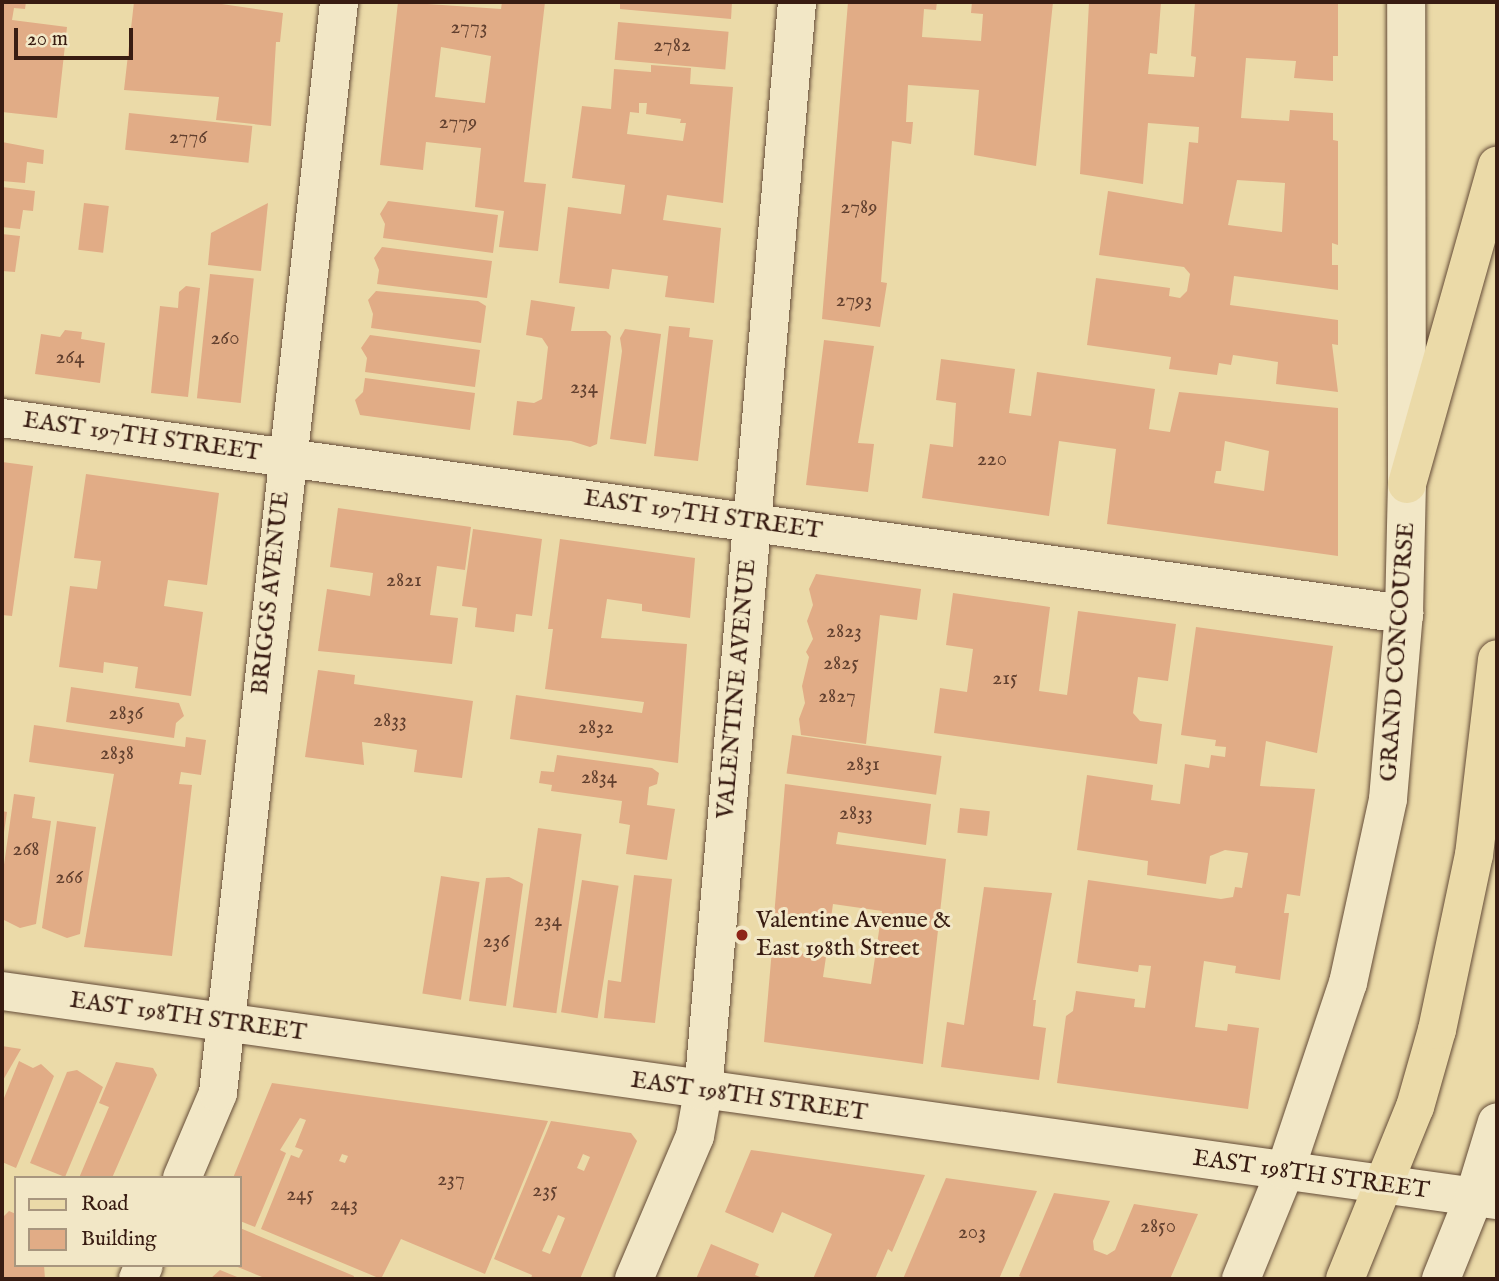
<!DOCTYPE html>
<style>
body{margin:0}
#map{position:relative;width:1499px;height:1281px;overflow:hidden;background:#ebdaa8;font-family:"IM FELL English",serif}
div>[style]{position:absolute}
.building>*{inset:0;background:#e1ac86;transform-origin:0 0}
.roads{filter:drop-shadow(0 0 2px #654c38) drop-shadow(0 0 2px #654c38)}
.minor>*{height:38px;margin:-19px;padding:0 19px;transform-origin:19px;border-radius:19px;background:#f2e7c6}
.major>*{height:38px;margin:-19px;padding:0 19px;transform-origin:19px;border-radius:19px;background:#ebdaa8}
.dots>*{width:19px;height:19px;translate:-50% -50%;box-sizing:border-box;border:4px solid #f2e7c6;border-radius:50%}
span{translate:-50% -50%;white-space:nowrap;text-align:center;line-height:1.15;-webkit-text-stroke:6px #f2e7c6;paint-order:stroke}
.number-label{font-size:21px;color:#62402f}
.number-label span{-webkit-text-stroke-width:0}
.street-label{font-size:24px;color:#381c12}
.poi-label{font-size:24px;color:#381c12}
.left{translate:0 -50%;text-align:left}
.frame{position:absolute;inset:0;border:4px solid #381c12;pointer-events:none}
.legend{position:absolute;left:14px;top:1176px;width:228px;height:91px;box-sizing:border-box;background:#f2e7c6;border:2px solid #a8967e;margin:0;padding:9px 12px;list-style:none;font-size:21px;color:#381c12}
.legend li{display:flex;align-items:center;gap:14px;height:35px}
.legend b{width:35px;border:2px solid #a8967e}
.scale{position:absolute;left:14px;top:28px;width:119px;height:32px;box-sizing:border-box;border:4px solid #381c12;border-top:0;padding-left:9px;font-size:21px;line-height:24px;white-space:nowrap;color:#381c12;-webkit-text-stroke:5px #f2e7c6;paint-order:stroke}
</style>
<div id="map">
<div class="building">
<div style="clip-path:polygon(2px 2px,26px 2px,25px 9px,14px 8px,12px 20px,67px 27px,57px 118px,2px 112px)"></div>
<div style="clip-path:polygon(134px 2px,208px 2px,283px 13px,280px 42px,276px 42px,271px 126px,216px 120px,219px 97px,124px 90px)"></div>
<div style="clip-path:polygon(evenodd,398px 2px,501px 9px,502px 2px,545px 2px,524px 182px,546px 184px,538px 251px,499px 247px,504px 211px,475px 207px,481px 148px,426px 142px,423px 170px,380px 165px,398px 2px,441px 47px,491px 56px,485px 103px,435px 97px,441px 47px)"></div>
<div style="clip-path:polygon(620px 2px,732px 2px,731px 19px,620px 9px)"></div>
<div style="clip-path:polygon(848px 2px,937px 2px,936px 10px,924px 9px,922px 37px,981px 41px,983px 14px,971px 13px,972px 2px,1053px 2px,1036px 166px,974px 155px,979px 90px,908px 85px,906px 122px,913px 122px,911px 144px,892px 141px,881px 282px,887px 283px,880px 327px,822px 319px)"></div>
<div style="clip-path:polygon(evenodd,1089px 2px,1161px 2px,1157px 54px,1150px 53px,1148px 74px,1194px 77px,1196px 57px,1191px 56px,1195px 2px,1338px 2px,1338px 56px,1333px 56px,1333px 81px,1294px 78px,1296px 61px,1246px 58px,1241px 118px,1289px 121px,1290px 110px,1333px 113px,1333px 140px,1338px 141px,1338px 245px,1332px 243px,1332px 265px,1338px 265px,1338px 290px,1234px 276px,1230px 305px,1338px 320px,1338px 345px,1332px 344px,1338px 392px,1276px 384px,1278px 362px,1233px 355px,1231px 365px,1219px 363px,1217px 375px,1169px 369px,1171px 357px,1087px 345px,1096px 278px,1170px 288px,1169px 296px,1180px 298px,1187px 291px,1190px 274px,1184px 267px,1099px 255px,1108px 191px,1183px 204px,1189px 142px,1198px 143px,1199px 127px,1148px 123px,1143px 184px,1080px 174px,1089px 2px,1237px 180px,1285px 183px,1282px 232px,1228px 225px,1237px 180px)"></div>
<div style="left:618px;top:22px;width:111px;height:38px;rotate:5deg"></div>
<div style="clip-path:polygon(evenodd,651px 65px,691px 68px,690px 84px,733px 87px,723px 203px,667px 195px,663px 220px,721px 228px,714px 303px,665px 297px,668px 276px,612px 269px,609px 289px,559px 283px,568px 207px,621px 214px,625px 185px,572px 178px,582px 106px,611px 109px,614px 69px,651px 72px,651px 65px,639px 103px,647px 103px,646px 114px,681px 119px,680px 123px,686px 123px,683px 141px,627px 134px,630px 112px,639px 113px,639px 103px)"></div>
<div style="left:129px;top:113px;width:124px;height:37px;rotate:6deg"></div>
<div style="clip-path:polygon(2px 142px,44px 150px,43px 164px,27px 162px,25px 183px,2px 181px)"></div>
<div style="clip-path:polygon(2px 187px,35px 191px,33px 211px,23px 210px,20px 229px,2px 227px)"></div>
<div style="clip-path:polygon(388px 201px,498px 215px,493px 253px,383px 238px,385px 224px,380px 214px)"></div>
<div style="left:84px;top:203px;width:25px;height:47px;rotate:7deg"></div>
<div style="clip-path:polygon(268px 203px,261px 271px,208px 265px,211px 233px)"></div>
<div style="clip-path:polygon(2px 234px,20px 236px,15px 272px,2px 271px)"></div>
<div style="clip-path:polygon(382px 247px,492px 261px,487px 298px,377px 284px,379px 270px,374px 258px)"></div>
<div style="left:210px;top:274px;width:44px;height:125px;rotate:6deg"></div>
<div style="clip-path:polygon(186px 286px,200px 288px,188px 397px,151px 393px,160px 306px,178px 308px,179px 292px)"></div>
<div style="clip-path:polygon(376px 291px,478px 301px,486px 306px,481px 343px,371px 328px,373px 314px,368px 300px)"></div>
<div style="clip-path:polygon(531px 300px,575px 307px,571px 331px,606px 331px,611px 336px,597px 444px,590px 447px,571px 441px,513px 435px,517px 401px,534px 403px,542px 399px,548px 347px,542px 338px,526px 335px)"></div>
<div style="clip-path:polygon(669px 326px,690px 328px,689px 337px,713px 340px,698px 461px,654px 456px)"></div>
<div style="clip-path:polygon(625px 329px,661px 334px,646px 444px,610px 439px,622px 351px,620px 338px)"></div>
<div style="clip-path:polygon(65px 330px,82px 332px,81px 339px,105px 343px,100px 383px,35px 374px,41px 334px,60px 337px)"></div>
<div style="clip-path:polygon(370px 335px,480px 350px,475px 387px,365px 372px,367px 358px,361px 348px)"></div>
<div style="clip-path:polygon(824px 340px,874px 346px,858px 443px,874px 444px,868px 492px,806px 485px)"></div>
<div style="clip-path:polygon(evenodd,941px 359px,1015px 369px,1009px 413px,1031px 416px,1037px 372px,1155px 389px,1149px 429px,1170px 432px,1179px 392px,1338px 408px,1338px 556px,1107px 524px,1116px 449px,1059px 441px,1049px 516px,922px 498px,930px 444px,953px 447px,956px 403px,936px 400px,941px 359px,1225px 441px,1269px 451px,1264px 491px,1214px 483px,1216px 471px,1221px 471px,1225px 441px)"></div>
<div style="clip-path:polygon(365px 378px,475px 393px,470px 430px,360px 415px,355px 400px,363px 392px)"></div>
<div style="clip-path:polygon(2px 462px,33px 466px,12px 616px,2px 615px)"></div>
<div style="clip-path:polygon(86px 474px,219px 493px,207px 585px,168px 580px,164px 606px,203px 612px,191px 696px,135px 688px,138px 667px,104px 662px,103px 673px,59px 667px,70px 586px,97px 589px,101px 561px,74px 558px)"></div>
<div style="clip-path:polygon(338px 508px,471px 527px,465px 570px,437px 566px,430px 615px,458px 618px,452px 664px,318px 651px,327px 589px,370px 596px,373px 573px,330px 567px)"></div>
<div style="clip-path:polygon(473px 529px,542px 539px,532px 616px,516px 614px,514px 632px,475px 627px,477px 608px,462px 606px)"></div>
<div style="clip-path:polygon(560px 539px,695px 558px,690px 618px,642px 611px,642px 604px,607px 599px,601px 638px,687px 644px,678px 763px,510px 739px,516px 695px,642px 713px,644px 702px,545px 689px,553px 629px,548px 629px)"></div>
<div style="clip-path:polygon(816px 574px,921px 589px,917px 620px,880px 615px,866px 744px,801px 735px,799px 719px,805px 703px,802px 686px,809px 657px,806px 652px,813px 639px,807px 621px,813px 605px,809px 589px)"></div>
<div style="clip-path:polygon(953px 593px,1050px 607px,1039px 691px,1067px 695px,1078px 611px,1176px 624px,1168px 681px,1138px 677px,1133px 713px,1140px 721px,1162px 724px,1157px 764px,934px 733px,940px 688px,967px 692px,973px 649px,946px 645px)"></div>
<div style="clip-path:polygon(1196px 627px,1333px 646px,1317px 753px,1266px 741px,1260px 786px,1315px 789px,1300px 896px,1287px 894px,1284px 913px,1289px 913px,1280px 980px,1235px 973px,1236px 966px,1204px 961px,1195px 1027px,1227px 1031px,1228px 1024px,1259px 1028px,1248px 1109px,1057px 1083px,1066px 1016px,1073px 1011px,1076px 991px,1135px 999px,1134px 1007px,1145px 1008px,1151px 966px,1139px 965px,1138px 972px,1077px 963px,1088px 880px,1221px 899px,1233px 897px,1235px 887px,1242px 888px,1248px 853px,1225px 850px,1210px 856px,1206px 884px,1147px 875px,1148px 861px,1077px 850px,1087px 775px,1153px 785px,1151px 800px,1180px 804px,1185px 764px,1209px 768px,1211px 755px,1225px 757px,1226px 747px,1215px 746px,1216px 740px,1181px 735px)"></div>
<div style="clip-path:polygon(318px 670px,355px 675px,354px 684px,473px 701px,462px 778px,414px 772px,417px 750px,362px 742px,364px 765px,305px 757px)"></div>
<div style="clip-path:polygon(71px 687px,179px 703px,184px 716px,176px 723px,174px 738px,66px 722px)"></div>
<div style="clip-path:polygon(34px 725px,185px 747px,186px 737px,206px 740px,201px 775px,181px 772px,179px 784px,192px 785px,172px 956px,84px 947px,114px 774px,29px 762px)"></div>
<div style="left:792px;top:735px;width:151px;height:39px;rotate:8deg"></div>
<div style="clip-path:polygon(557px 755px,652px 768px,659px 773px,657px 784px,649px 787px,647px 805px,675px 809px,667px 860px,626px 854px,630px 825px,619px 823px,622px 801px,551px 791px,552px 785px,539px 783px,541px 771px,554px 772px)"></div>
<div style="clip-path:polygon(785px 784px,931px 804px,926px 845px,838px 832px,836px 844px,946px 859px,923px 1064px,764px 1042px,772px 949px,826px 957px,823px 977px,871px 984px,882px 911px,833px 904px,830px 925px,774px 917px)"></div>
<div style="clip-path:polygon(14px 794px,35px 797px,32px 818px,51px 821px,36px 924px,20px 928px,2px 919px,2px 879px)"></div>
<div style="left:960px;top:808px;width:30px;height:25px;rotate:6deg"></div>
<div style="clip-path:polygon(2px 811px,7px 812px,3px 839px,2px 839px)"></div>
<div style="clip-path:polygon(57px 821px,96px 827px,80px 934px,67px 938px,42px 928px)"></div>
<div style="left:538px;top:828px;width:44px;height:181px;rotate:8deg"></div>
<div style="clip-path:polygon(634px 875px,672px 879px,655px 1023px,604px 1018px,608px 980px,621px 982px)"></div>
<div style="left:441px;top:876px;width:39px;height:119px;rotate:9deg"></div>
<div style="clip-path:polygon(509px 877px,523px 884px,506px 1006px,469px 1001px,486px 878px)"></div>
<div style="left:582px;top:880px;width:37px;height:134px;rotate:9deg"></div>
<div style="clip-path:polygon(984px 887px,1052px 893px,1033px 1000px,1036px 1000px,1033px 1026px,1046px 1028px,1039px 1080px,941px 1067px,947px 1022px,964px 1025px)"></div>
<div style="clip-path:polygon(2px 1046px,21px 1049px,2px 1082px)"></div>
<div style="clip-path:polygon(19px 1061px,33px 1068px,41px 1064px,54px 1076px,16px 1168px,2px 1162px,2px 1103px)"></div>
<div style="clip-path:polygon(116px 1062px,153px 1068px,157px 1075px,112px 1178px,79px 1178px,109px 1107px,99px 1103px)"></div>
<div style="clip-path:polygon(77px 1070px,103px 1087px,65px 1177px,30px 1163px,67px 1072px)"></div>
<div style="clip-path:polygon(evenodd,272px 1083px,548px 1121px,485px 1274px,401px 1239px,381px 1279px,261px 1229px,291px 1155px,299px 1158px,303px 1150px,295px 1147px,306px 1120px,300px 1118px,280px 1150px,286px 1153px,255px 1227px,240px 1221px,240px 1178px,233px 1178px,272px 1083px,342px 1154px,348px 1156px,345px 1163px,339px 1161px,342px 1154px)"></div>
<div style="clip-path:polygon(evenodd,551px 1121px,631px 1133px,637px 1141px,580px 1279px,531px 1279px,532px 1275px,494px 1259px,551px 1121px,583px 1154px,590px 1157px,584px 1171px,577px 1168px,583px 1154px,551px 1121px,558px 1215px,565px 1218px,550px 1254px,542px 1251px,558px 1215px)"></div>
<div style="clip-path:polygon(751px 1150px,925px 1175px,892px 1252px,888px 1249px,875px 1279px,813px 1279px,832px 1234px,782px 1212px,773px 1233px,725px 1212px)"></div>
<div style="clip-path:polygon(946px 1178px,1037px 1191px,999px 1279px,903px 1279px)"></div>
<div style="clip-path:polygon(1054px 1193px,1110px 1201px,1093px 1241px,1094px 1250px,1107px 1255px,1115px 1250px,1134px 1204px,1198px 1214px,1170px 1279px,1025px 1279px,1019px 1276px)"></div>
<div style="clip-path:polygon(9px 1211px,16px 1214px,16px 1265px,44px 1265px,45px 1279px,2px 1279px,2px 1218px)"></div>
<div style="clip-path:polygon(240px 1228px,354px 1276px,353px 1279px,267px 1279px,233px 1265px,240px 1265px)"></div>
<div style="clip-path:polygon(711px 1244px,759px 1264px,755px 1275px,765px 1279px,696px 1279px)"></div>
<div style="clip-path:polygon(220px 1270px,242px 1279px,210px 1279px)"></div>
</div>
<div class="roads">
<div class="minor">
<div style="left:2px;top:418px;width:1416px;rotate:7.96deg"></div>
<div style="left:2px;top:991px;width:1510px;rotate:7.96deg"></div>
<div style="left:182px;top:1178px;width:92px;rotate:-67deg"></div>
<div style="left:218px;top:1093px;width:1098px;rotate:-83.67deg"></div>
<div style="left:138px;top:1279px;width:15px;rotate:-67deg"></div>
<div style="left:634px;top:1279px;width:155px;rotate:-66.9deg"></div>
<div style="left:695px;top:1136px;width:45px;rotate:-79.7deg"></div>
<div style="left:703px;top:1092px;width:1094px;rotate:-85.07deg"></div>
<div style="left:1241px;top:1279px;width:117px;rotate:-67.8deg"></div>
<div style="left:1285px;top:1171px;width:198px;rotate:-71.5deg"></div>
<div style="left:1348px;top:983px;width:188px;rotate:-77.7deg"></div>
<div style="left:1388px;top:799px;width:186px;rotate:-85.1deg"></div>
<div style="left:1404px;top:614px;width:130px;rotate:-88.7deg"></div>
<div style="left:1407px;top:484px;width:482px;rotate:-90.1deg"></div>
<div style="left:1441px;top:1279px;width:88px;rotate:-68.1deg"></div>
<div style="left:1474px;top:1197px;width:78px;rotate:-73deg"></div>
</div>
<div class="major">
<div style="left:1407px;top:484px;width:331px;rotate:-74.2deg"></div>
<div style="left:1345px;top:1279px;width:186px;rotate:-67.9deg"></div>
<div style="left:1415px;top:1107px;width:80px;rotate:-74.1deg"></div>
<div style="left:1437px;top:1030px;width:179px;rotate:-78.1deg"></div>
<div style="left:1474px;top:855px;width:197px;rotate:-83.3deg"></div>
</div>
</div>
<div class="dots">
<div style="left:742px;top:935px;background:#8f2418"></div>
</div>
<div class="number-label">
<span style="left:469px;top:28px">2773</span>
<span style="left:672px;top:46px">2782</span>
<span style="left:458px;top:123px">2779</span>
<span style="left:188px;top:138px">2776</span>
<span style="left:859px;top:208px">2789</span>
<span style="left:854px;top:301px">2793</span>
<span style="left:225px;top:339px">260</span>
<span style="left:70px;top:358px">264</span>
<span style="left:584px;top:388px">234</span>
<span style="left:992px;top:460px">220</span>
<span style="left:404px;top:581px">2821</span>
<span style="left:844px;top:632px">2823</span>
<span style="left:841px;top:664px">2825</span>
<span style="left:1005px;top:679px">215</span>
<span style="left:837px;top:697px">2827</span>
<span style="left:126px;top:714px">2836</span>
<span style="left:390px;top:721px">2833</span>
<span style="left:596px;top:728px">2832</span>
<span style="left:117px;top:754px">2838</span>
<span style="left:863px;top:765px">2831</span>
<span style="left:599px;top:778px">2834</span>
<span style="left:856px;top:814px">2833</span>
<span style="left:26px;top:850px">268</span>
<span style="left:69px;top:878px">266</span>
<span style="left:548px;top:921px">234</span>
<span style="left:496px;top:942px">236</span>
<span style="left:451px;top:1180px">237</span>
<span style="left:545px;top:1191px">235</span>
<span style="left:300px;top:1195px">245</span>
<span style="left:344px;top:1205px">243</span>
<span style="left:1158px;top:1227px">2850</span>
<span style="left:972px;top:1233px">203</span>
</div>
<div class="street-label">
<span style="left:142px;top:437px;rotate:8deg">EAST 197TH STREET</span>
<span style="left:703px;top:515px;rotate:8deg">EAST 197TH STREET</span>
<span style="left:271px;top:593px;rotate:-84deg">BRIGGS AVENUE</span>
<span style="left:1398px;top:652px;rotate:-86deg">GRAND CONCOURSE</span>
<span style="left:737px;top:689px;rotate:-85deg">VALENTINE AVENUE</span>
<span style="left:188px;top:1017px;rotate:8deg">EAST 198TH STREET</span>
<span style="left:749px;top:1097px;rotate:8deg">EAST 198TH STREET</span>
<span style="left:1311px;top:1175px;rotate:8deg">EAST 198TH STREET</span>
</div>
<div class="poi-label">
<span class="left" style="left:756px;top:935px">Valentine Avenue &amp;<br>East 198th Street</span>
</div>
<div class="frame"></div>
<ul class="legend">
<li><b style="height:9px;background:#ebdaa8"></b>Road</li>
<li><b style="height:19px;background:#e1ac86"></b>Building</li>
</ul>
<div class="scale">20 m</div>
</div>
